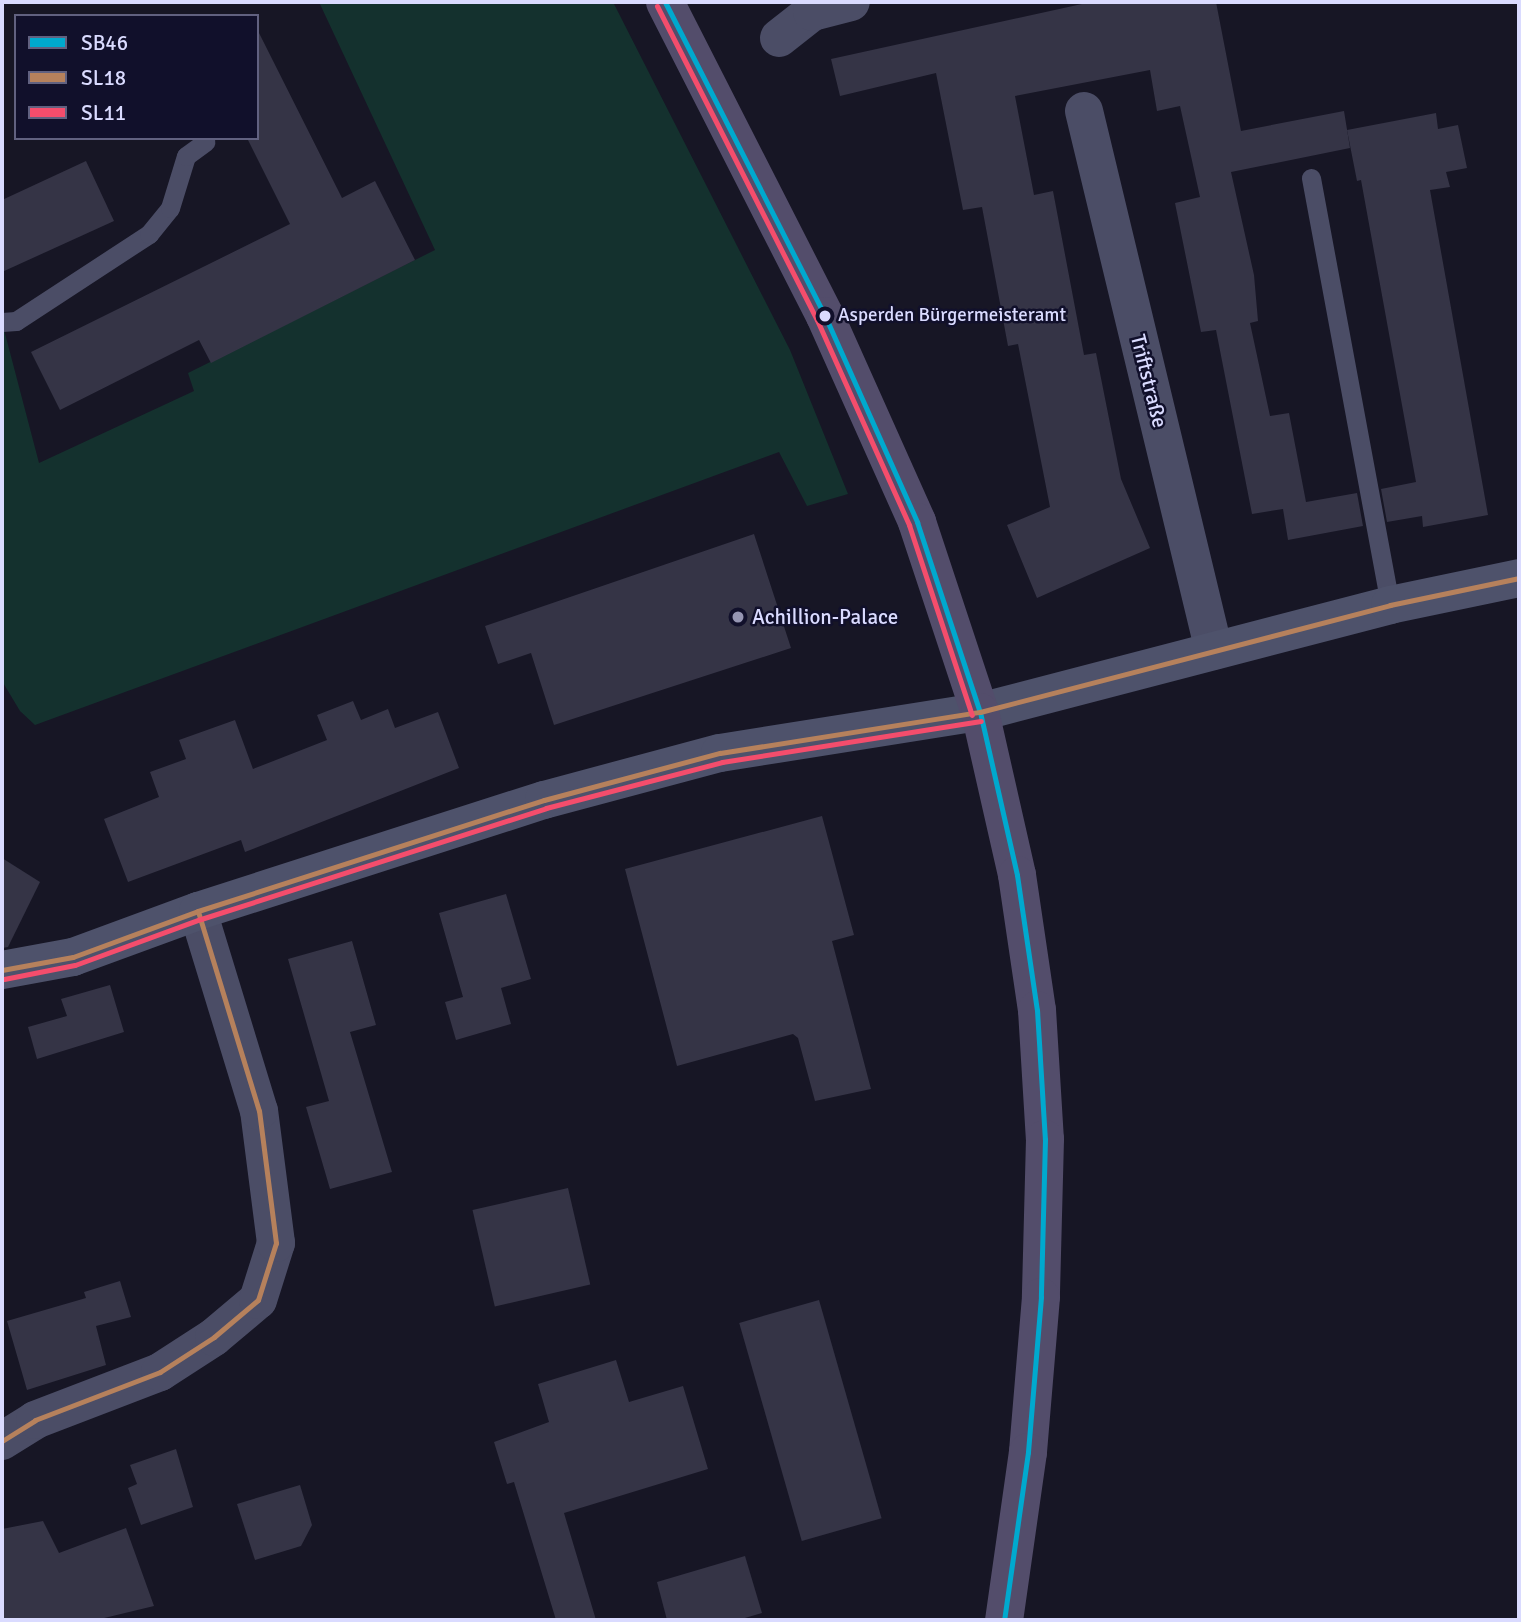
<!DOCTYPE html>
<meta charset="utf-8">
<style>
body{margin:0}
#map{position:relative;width:1521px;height:1622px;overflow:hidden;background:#171625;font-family:Signika,sans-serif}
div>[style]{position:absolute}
.green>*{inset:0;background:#14312e}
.building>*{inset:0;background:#353446;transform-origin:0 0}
.lane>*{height:19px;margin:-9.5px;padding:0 9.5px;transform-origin:9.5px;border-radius:9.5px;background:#4b4d66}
.street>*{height:38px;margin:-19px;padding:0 19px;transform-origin:19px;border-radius:19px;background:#4b4d66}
.secondary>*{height:38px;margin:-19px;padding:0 19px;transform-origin:19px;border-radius:19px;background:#4e526b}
.primary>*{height:38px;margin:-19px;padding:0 19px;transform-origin:19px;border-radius:19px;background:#534d6b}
.bus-1>*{height:5px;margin:-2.5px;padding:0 2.5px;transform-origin:2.5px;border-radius:2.5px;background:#00a9ce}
.bus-2>*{height:5px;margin:-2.5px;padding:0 2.5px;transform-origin:2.5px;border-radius:2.5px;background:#b6815c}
.bus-3>*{height:5px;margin:-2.5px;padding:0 2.5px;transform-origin:2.5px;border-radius:2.5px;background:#f44d6c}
.dots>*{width:19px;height:19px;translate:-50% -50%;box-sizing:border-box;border:4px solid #11102b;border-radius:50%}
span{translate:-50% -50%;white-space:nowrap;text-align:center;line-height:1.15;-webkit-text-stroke:5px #11102b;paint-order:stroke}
.bus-label{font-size:19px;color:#dadbff}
.left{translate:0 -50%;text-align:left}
.street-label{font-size:21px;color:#dadbff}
.poi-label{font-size:21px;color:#dadbff}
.frame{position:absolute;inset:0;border:4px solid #dadbff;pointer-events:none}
.legend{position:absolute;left:14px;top:14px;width:245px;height:126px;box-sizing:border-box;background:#11102b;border:2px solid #616180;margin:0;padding:9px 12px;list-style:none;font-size:21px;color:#dadbff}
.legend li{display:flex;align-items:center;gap:14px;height:35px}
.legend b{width:35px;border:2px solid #616180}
</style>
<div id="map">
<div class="green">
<div style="clip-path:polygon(319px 2px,613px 2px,790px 350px,848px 494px,807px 506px,779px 452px,35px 725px,20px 711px,2px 681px,2px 322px,39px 463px,194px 391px,188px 373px,435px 250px)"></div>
</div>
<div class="building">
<div style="clip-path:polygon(1091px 2px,1216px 2px,1241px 131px,1344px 111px,1350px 148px,1231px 172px,1254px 275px,1258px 321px,1250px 323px,1270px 416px,1289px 413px,1306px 502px,1357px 493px,1363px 526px,1288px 540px,1283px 509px,1252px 514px,1216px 330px,1201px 332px,1175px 203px,1200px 197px,1180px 106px,1157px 111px,1150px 70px,1015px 96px,1034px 195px,1053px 191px,1084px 355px,1096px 353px,1121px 479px,1150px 548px,1037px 598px,1007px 525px,1050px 507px,1018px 344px,1008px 346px,982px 207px,963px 210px,936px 73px,840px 96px,831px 59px)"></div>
<div style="clip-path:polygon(257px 29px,342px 198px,375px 181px,415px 260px,211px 363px,199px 340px,60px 410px,31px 352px,290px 224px,247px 138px,257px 138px)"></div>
<div style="clip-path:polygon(1436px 113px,1438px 129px,1458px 125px,1467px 168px,1446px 172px,1450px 187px,1430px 190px,1488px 515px,1423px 527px,1422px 516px,1387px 522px,1381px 489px,1416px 482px,1361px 180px,1357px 181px,1347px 130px)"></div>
<div style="clip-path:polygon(86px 161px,114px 221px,2px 272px,2px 200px)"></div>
<div style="clip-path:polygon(754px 534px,791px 648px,554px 725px,531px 653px,498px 664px,485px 626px)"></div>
<div style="clip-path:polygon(353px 701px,361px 720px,388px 709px,395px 728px,438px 712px,459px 768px,245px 852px,241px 840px,128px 882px,104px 819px,159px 797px,150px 772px,186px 759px,179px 740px,235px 720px,253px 769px,327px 740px,317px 715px)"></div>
<div style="clip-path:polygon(822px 816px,854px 935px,832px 941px,871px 1089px,815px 1101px,798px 1038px,793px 1034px,677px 1066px,625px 869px)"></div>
<div style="clip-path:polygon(2px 858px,40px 882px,8px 947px,2px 948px)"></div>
<div style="clip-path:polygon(506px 894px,531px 979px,501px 988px,511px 1024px,456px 1040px,445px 1002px,463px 997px,439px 913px)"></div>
<div style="clip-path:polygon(352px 941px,376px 1025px,350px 1032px,392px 1172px,330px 1189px,306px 1107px,329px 1101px,288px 959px)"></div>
<div style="clip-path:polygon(110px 985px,124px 1032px,37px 1059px,28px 1027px,67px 1016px,61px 999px)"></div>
<div style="left:568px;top:1188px;width:99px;height:98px;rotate:77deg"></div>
<div style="clip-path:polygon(120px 1281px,131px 1317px,96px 1326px,106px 1365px,27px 1390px,7px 1321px,86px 1298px,84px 1292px)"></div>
<div style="left:819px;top:1300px;width:227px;height:83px;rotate:74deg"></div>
<div style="clip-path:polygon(616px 1360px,629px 1402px,683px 1386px,708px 1469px,564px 1513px,596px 1620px,556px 1620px,514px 1482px,507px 1484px,494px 1442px,549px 1422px,538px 1384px)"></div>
<div style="clip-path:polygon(176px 1449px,193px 1507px,141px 1525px,128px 1488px,137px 1484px,130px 1465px)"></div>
<div style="clip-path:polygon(300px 1485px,312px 1525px,301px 1546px,255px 1560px,237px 1504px)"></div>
<div style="clip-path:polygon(43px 1521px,59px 1553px,126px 1528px,154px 1606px,96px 1620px,2px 1620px,2px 1529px)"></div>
<div style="clip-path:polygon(745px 1556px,762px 1613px,738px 1620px,667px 1620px,657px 1582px)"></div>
</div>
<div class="lane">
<div style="left:1311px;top:178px;width:434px;rotate:79.5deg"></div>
<div style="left:2px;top:322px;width:14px;rotate:-4deg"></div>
<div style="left:16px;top:321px;width:159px;rotate:-33.2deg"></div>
<div style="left:149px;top:234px;width:33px;rotate:-51deg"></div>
<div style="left:170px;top:208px;width:54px;rotate:-72.9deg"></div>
<div style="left:186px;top:156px;width:24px;rotate:-36deg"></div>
</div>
<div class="street">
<div style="left:779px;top:38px;width:42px;rotate:-38.2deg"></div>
<div style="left:812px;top:12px;width:40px;rotate:-14.4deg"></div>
<div style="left:1084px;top:111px;width:555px;rotate:76.46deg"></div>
<div style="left:2px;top:1441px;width:39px;rotate:-32deg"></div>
<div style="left:35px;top:1420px;width:134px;rotate:-21deg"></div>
<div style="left:160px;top:1372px;width:64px;rotate:-32.9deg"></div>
<div style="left:214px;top:1337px;width:57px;rotate:-40.1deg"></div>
<div style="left:258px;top:1300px;width:60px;rotate:-72.5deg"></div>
<div style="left:276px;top:1243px;width:133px;rotate:-97.3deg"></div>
<div style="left:259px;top:1111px;width:209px;rotate:-107deg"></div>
</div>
<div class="secondary">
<div style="left:2px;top:970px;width:72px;rotate:-10.4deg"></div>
<div style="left:73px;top:957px;width:133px;rotate:-20.2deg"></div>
<div style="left:198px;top:911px;width:363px;rotate:-17.8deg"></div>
<div style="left:544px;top:800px;width:182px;rotate:-15deg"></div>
<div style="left:720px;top:753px;width:263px;rotate:-9deg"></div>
<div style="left:980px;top:712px;width:424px;rotate:-14.6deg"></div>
<div style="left:1390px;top:605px;width:132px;rotate:-11.8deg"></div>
</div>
<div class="primary">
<div style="left:665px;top:2px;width:352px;rotate:63deg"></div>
<div style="left:825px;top:316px;width:226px;rotate:65.9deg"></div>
<div style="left:917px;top:522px;width:200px;rotate:71.7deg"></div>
<div style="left:980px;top:712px;width:167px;rotate:77.2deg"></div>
<div style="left:1017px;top:875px;width:136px;rotate:81.6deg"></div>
<div style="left:1037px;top:1010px;width:129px;rotate:86.5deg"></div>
<div style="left:1045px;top:1139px;width:158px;rotate:91.5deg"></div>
<div style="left:1041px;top:1297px;width:156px;rotate:94.8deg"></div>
<div style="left:1028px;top:1452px;width:170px;rotate:98.1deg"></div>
</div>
<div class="bus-1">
<div style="left:665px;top:2px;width:352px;rotate:63deg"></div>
<div style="left:825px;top:316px;width:226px;rotate:65.9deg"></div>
<div style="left:917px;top:522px;width:200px;rotate:71.7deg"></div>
<div style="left:980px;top:712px;width:167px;rotate:77.2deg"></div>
<div style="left:1017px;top:875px;width:136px;rotate:81.6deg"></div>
<div style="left:1037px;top:1010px;width:129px;rotate:86.5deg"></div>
<div style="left:1045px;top:1139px;width:158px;rotate:91.5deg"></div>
<div style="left:1041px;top:1297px;width:156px;rotate:94.8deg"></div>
<div style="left:1028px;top:1452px;width:170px;rotate:98.1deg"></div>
</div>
<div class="bus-2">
<div style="left:2px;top:970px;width:72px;rotate:-10.4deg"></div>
<div style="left:73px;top:957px;width:133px;rotate:-20.2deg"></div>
<div style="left:198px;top:911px;width:363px;rotate:-17.8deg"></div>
<div style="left:544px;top:800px;width:182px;rotate:-15deg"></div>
<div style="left:720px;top:753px;width:263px;rotate:-9deg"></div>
<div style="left:980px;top:712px;width:424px;rotate:-14.6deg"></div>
<div style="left:1390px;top:605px;width:132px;rotate:-11.8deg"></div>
<div style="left:2px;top:1441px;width:39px;rotate:-32deg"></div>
<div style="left:35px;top:1420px;width:134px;rotate:-21deg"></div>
<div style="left:160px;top:1372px;width:64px;rotate:-32.9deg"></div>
<div style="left:214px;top:1337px;width:57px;rotate:-40.1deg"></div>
<div style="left:258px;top:1300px;width:60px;rotate:-72.5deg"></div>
<div style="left:276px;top:1243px;width:133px;rotate:-97.3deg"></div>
<div style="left:259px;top:1111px;width:209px;rotate:-107deg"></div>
</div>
<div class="bus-3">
<div style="left:657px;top:6px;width:352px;rotate:63deg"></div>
<div style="left:817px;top:320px;width:225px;rotate:65.8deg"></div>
<div style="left:909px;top:525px;width:200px;rotate:71.7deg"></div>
<div style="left:4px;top:979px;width:72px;rotate:-11.2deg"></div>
<div style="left:75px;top:965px;width:134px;rotate:-20.1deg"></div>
<div style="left:201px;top:919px;width:362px;rotate:-17.8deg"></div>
<div style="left:546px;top:808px;width:182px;rotate:-14.6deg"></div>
<div style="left:722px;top:762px;width:262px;rotate:-9deg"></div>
</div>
<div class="dots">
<div style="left:825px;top:316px;background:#dadbff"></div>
<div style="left:738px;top:617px;background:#9696b3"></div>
</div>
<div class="bus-label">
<span class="left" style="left:838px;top:316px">Asperden Bürgermeisteramt</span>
</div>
<div class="street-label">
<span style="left:1149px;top:381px;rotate:76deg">Triftstraße</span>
</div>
<div class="poi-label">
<span class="left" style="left:752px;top:617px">Achillion-Palace</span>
</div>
<div class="frame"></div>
<ul class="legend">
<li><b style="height:9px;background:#00a9ce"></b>SB46</li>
<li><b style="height:9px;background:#b6815c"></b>SL18</li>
<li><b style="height:9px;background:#f44d6c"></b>SL11</li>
</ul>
</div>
